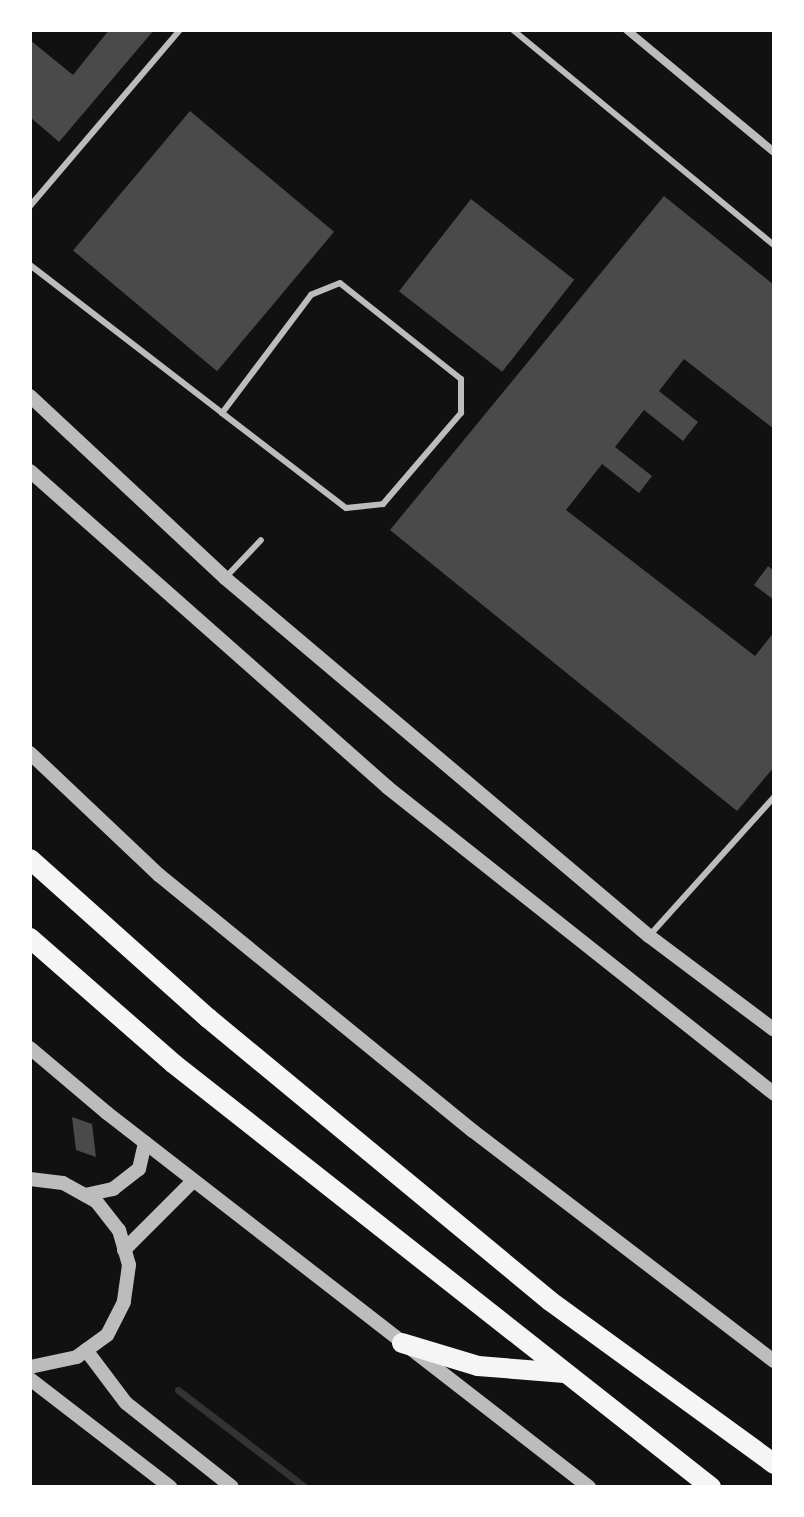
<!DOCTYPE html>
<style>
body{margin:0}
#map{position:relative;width:804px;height:1517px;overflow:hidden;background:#111;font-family:"Source Sans 3",sans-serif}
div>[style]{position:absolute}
.stream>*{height:7px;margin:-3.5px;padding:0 3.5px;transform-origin:3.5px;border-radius:3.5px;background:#333}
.building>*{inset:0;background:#4a4a4a;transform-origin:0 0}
.service>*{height:6px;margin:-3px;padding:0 3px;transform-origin:3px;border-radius:3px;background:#bcbcbc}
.minor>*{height:8px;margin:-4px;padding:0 4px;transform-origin:4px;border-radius:4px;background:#bcbcbc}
.tertiary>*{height:14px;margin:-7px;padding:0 7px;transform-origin:7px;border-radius:7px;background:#bcbcbc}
.trunk>*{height:20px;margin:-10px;padding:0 10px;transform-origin:10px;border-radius:10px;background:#f5f5f5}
span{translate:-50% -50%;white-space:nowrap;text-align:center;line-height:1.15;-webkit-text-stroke:8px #fff;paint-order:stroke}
.frame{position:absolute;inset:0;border:32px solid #fff;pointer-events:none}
</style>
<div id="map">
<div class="stream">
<div style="left:178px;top:1390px;width:160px;rotate:37.4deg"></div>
</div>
<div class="building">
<div style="clip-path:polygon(109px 30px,154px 30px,59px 142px,30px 117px,30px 40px,73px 75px)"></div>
<div style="left:190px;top:111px;width:188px;height:182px;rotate:40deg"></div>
<div style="clip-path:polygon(664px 196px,774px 285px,774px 429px,684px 359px,659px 391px,698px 422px,683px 441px,644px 410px,615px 447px,652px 476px,639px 493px,602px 464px,566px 510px,755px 656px,774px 632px,774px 767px,737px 811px,390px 530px)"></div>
<div style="left:471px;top:199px;width:131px;height:117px;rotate:38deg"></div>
<div style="clip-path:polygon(768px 566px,774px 571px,774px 600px,754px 585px)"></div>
<div style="clip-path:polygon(72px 1117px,92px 1124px,96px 1157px,76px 1150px)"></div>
</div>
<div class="service">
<div style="left:513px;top:30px;width:338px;rotate:39.5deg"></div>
<div style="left:30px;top:206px;width:231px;rotate:-49.6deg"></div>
<div style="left:30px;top:265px;width:242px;rotate:37.6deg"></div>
<div style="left:222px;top:413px;width:156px;rotate:37.5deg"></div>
<div style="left:346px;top:508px;width:37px;rotate:-6deg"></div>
<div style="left:383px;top:504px;width:120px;rotate:-49.4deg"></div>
<div style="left:461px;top:413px;width:34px;rotate:-90deg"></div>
<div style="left:461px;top:379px;width:154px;rotate:-141.6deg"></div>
<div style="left:340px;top:283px;width:31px;rotate:158deg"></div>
<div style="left:311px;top:295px;width:148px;rotate:127deg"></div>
<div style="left:225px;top:578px;width:52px;rotate:-46.5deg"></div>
<div style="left:649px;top:936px;width:187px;rotate:-48deg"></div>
</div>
<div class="minor">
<div style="left:627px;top:30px;width:191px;rotate:39.7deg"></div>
</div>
<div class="tertiary">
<div style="left:30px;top:396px;width:267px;rotate:43deg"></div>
<div style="left:225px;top:578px;width:555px;rotate:40.18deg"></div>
<div style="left:649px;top:936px;width:156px;rotate:36.9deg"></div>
<div style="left:30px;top:471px;width:477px;rotate:41.5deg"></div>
<div style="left:387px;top:787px;width:494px;rotate:38.4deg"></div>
<div style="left:30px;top:753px;width:178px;rotate:43.4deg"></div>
<div style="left:159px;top:875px;width:405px;rotate:39.2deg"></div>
<div style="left:473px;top:1131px;width:379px;rotate:37.4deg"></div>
<div style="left:30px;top:1048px;width:101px;rotate:40.2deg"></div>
<div style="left:107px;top:1113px;width:610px;rotate:37.81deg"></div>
<div style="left:30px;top:1179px;width:33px;rotate:7deg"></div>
<div style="left:63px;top:1183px;width:38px;rotate:29deg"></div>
<div style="left:96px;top:1201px;width:37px;rotate:52deg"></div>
<div style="left:119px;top:1230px;width:36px;rotate:74deg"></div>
<div style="left:129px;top:1265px;width:37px;rotate:98deg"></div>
<div style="left:124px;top:1302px;width:37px;rotate:117deg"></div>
<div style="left:107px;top:1335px;width:37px;rotate:144deg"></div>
<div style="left:77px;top:1357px;width:48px;rotate:168deg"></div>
<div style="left:85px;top:1195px;width:29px;rotate:-12deg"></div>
<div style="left:113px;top:1189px;width:33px;rotate:-38deg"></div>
<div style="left:139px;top:1169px;width:27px;rotate:-77deg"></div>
<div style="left:124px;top:1250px;width:98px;rotate:-45deg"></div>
<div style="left:86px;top:1350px;width:66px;rotate:53deg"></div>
<div style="left:126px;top:1403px;width:135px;rotate:38.4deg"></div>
<div style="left:30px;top:1379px;width:177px;rotate:37.6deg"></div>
</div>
<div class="trunk">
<div style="left:30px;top:859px;width:239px;rotate:41.8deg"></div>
<div style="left:208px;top:1018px;width:444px;rotate:39.6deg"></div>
<div style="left:550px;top:1301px;width:277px;rotate:36deg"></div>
<div style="left:30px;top:938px;width:191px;rotate:41.2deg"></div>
<div style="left:174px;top:1064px;width:684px;rotate:38.23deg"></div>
<div style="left:402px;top:1343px;width:79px;rotate:16.8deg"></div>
<div style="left:478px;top:1366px;width:87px;rotate:4.6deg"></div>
</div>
<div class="frame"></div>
</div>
